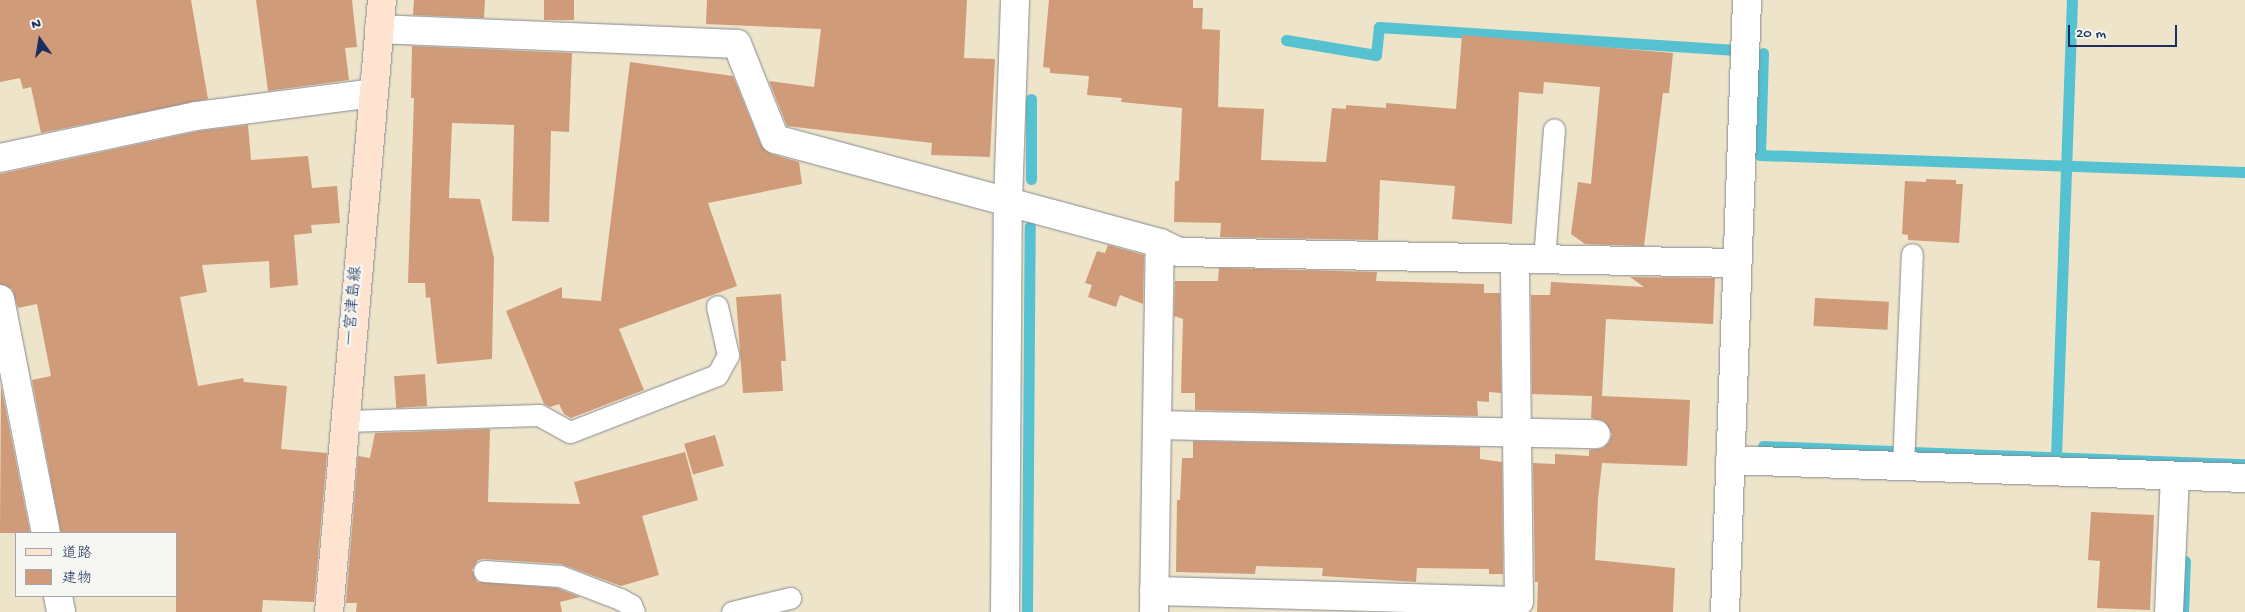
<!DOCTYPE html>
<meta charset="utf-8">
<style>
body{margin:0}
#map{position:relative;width:2245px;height:612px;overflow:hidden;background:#eee4c9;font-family:"Gochi Hand","Klee One",sans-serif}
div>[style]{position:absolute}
.stream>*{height:11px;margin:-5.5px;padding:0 5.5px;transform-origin:5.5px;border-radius:5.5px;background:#56c1d0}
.building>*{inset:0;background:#d09b79;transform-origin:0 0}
.roads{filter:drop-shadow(0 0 1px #848a94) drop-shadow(0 0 1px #848a94)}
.lane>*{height:21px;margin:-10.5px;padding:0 10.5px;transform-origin:10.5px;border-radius:10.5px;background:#fff}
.street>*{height:28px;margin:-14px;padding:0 14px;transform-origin:14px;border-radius:14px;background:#fff}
.secondary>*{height:28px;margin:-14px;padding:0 14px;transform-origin:14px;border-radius:14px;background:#fee3d1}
span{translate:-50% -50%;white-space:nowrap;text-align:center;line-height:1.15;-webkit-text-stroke:5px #f6f6f2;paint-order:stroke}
.street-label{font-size:16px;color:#1b2f5e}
.legend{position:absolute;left:15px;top:532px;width:162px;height:65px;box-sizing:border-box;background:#f6f6f2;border:1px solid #9ea6b7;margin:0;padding:6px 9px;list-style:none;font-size:15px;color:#1b2f5e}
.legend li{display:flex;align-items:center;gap:10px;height:25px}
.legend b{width:25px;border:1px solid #9ea6b7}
.north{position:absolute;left:15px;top:15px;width:50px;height:50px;-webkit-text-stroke:4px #f6f6f2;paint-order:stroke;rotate:347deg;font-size:14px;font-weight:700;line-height:20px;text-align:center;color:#1b2f5e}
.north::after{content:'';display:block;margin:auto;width:18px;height:22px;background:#1b2f5e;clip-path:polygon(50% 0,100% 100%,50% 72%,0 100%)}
.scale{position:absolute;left:2068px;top:25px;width:109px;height:22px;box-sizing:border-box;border:2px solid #1b2f5e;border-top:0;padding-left:6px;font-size:15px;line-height:18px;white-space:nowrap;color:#1b2f5e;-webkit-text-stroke:4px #f6f6f2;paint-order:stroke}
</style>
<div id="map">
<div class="stream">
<div style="left:1286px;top:40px;width:91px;rotate:9.5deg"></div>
<div style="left:1376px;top:55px;width:28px;rotate:-84deg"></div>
<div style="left:1379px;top:27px;width:354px;rotate:3.7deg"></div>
<div style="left:1763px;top:53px;width:102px;rotate:91.7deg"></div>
<div style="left:1760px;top:155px;width:485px;rotate:2deg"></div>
<div style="left:1031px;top:179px;width:80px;rotate:-90deg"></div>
<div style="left:1763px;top:446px;width:128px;rotate:2.2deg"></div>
<div style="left:1912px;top:452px;width:333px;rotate:2.1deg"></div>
<div style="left:2056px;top:457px;width:457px;rotate:-88deg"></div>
<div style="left:1027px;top:612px;width:386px;rotate:-89.6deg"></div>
<div style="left:2183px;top:612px;width:51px;rotate:-87.8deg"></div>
</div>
<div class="building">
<div style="clip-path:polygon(0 0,191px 0,208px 99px,41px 133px,31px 87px,23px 89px,20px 78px,0 82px)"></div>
<div style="clip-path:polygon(256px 0,352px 0,357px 47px,345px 48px,349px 80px,268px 91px)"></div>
<div style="clip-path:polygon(414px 0,485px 0,484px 18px,413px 15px)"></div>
<div style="left:544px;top:0;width:30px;height:20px"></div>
<div style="clip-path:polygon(707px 0,967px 0,964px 58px,995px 59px,990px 157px,931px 155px,932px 143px,787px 126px,769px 81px,814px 87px,821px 29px,706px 24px)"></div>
<div style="clip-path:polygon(1049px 0,1193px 0,1193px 8px,1203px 8px,1202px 29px,1220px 30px,1218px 107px,1264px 109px,1261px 160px,1326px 162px,1332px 108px,1346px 109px,1346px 105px,1386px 108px,1386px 103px,1456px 109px,1462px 35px,1673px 53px,1669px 93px,1663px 93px,1644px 246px,1585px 244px,1571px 234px,1578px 182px,1591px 184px,1600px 87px,1544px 82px,1543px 94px,1519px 92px,1512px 224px,1452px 219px,1455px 186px,1380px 180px,1378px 240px,1220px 237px,1221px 223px,1174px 222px,1175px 181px,1179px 181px,1182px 108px,1121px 102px,1122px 98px,1087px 95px,1089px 76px,1050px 73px,1050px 68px,1043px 67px)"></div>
<div style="clip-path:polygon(412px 46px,572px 53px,569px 132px,551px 131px,549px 222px,512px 221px,514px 125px,452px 123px,449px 198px,480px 199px,494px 258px,492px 359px,437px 364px,430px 297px,426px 298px,425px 283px,408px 283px,414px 98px,411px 98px)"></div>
<div style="clip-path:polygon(630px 62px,733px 76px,761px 145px,771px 154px,799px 162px,802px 184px,708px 203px,737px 286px,619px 329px,644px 390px,571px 418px,564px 414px,559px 404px,550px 407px,544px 404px,506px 311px,562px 287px,562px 298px,601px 301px)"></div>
<div style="clip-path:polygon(248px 125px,251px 160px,308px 156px,312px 188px,337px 186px,340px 223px,311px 225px,312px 233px,294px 235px,298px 285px,270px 288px,269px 261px,202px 265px,207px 292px,180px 297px,198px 386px,243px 378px,244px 382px,287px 386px,281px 449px,327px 453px,314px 602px,263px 600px,262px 612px,176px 612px,176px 533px,61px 533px,32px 380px,51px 376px,37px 304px,18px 308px,12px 289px,0 284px,0 174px,199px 131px)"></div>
<div style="clip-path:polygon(1926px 179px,1956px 180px,1956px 184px,1963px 184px,1959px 243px,1908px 240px,1908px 235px,1902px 234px,1905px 181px,1926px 182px)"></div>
<div style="clip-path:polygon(1108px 245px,1144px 255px,1143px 304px,1120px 295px,1116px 307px,1088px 297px,1092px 285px,1085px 283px,1097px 251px,1105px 253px)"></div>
<div style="clip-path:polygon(1219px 268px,1377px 272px,1376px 281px,1484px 284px,1484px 293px,1500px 293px,1501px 393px,1489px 392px,1489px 402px,1477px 401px,1478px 416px,1195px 410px,1195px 393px,1181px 393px,1183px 319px,1174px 316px,1175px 281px,1218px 281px)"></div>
<div style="clip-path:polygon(1630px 277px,1715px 278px,1713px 324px,1606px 319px,1602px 396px,1690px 400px,1687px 466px,1602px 463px,1598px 499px,1595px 560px,1675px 568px,1673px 612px,1537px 612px,1538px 582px,1535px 582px,1533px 463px,1555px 464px,1555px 454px,1589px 456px,1589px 450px,1603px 448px,1609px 442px,1612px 434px,1604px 421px,1591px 418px,1592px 396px,1532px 394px,1531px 295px,1550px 295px,1551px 282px,1644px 287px)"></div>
<div style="clip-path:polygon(781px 294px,786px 361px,781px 361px,783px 391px,743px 393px,736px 297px)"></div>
<div style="left:1815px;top:298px;width:74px;height:28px;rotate:3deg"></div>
<div style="left:425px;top:374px;width:32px;height:31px;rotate:86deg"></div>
<div style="clip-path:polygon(1px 386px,30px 533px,0 533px)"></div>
<div style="clip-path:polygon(490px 429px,488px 502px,580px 504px,574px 482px,685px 452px,698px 500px,642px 516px,659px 575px,621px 586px,561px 564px,484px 559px,478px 560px,472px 570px,477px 582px,557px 588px,580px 597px,560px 602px,562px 612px,356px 612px,357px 603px,346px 603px,358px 456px,370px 458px,375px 433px)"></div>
<div style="left:715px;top:435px;width:32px;height:32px;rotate:74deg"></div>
<div style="clip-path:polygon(1193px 441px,1480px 447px,1480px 459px,1502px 462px,1503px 574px,1489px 574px,1489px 569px,1417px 568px,1416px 582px,1322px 576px,1323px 568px,1256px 566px,1255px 574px,1176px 572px,1177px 500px,1180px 500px,1182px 458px,1193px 458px)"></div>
<div style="clip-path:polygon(2091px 512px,2154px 515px,2150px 610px,2097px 608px,2100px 561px,2088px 560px)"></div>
</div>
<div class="roads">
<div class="lane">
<div style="left:1544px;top:259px;width:130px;rotate:-85.6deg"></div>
<div style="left:346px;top:421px;width:193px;rotate:-1.8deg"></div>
<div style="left:539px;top:415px;width:35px;rotate:29deg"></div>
<div style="left:570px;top:432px;width:158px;rotate:-21.2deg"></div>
<div style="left:717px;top:375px;width:23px;rotate:-61deg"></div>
<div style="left:728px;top:355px;width:50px;rotate:-102.7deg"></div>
<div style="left:1903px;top:466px;width:212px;rotate:-87.6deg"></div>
<div style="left:484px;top:571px;width:76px;rotate:3.8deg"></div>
<div style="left:560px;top:576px;width:64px;rotate:21deg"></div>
<div style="left:620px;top:599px;width:13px;rotate:29deg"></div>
<div style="left:631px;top:605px;width:8px;rotate:67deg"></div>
<div style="left:732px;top:612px;width:60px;rotate:-13.6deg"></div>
</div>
<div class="street">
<div style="left:379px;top:29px;width:358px;rotate:2.4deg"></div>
<div style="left:737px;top:44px;width:102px;rotate:68.2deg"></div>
<div style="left:775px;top:139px;width:399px;rotate:15.1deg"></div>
<div style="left:1160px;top:243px;width:21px;rotate:25deg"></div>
<div style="left:1179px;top:252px;width:558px;rotate:1.13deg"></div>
<div style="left:0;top:158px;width:200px;rotate:-12.1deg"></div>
<div style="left:196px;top:116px;width:178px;rotate:-7.4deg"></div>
<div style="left:0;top:299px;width:238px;rotate:78.9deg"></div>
<div style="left:1157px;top:425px;width:439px;rotate:1.2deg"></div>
<div style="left:1730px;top:460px;width:515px;rotate:2deg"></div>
<div style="left:1154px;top:591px;width:365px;rotate:1.6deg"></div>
<div style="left:1519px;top:601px;width:342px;rotate:-90.7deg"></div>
<div style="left:58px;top:596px;width:16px;rotate:79deg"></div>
<div style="left:1005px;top:612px;width:411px;rotate:-89.6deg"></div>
<div style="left:1008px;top:201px;width:201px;rotate:-88deg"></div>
<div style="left:1154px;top:612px;width:369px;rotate:-89.1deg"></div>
<div style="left:1725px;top:612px;width:612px;rotate:-87.94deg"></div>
<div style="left:2169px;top:612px;width:136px;rotate:-87.5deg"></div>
</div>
<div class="secondary">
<div style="left:329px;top:612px;width:614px;rotate:-85.05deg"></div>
</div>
</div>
<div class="street-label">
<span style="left:355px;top:306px;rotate:-85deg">一宮津島線</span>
</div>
<ul class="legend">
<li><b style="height:6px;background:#fee3d1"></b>道路</li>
<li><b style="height:14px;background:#d09b79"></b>建物</li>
</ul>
<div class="north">N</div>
<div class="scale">20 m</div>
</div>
